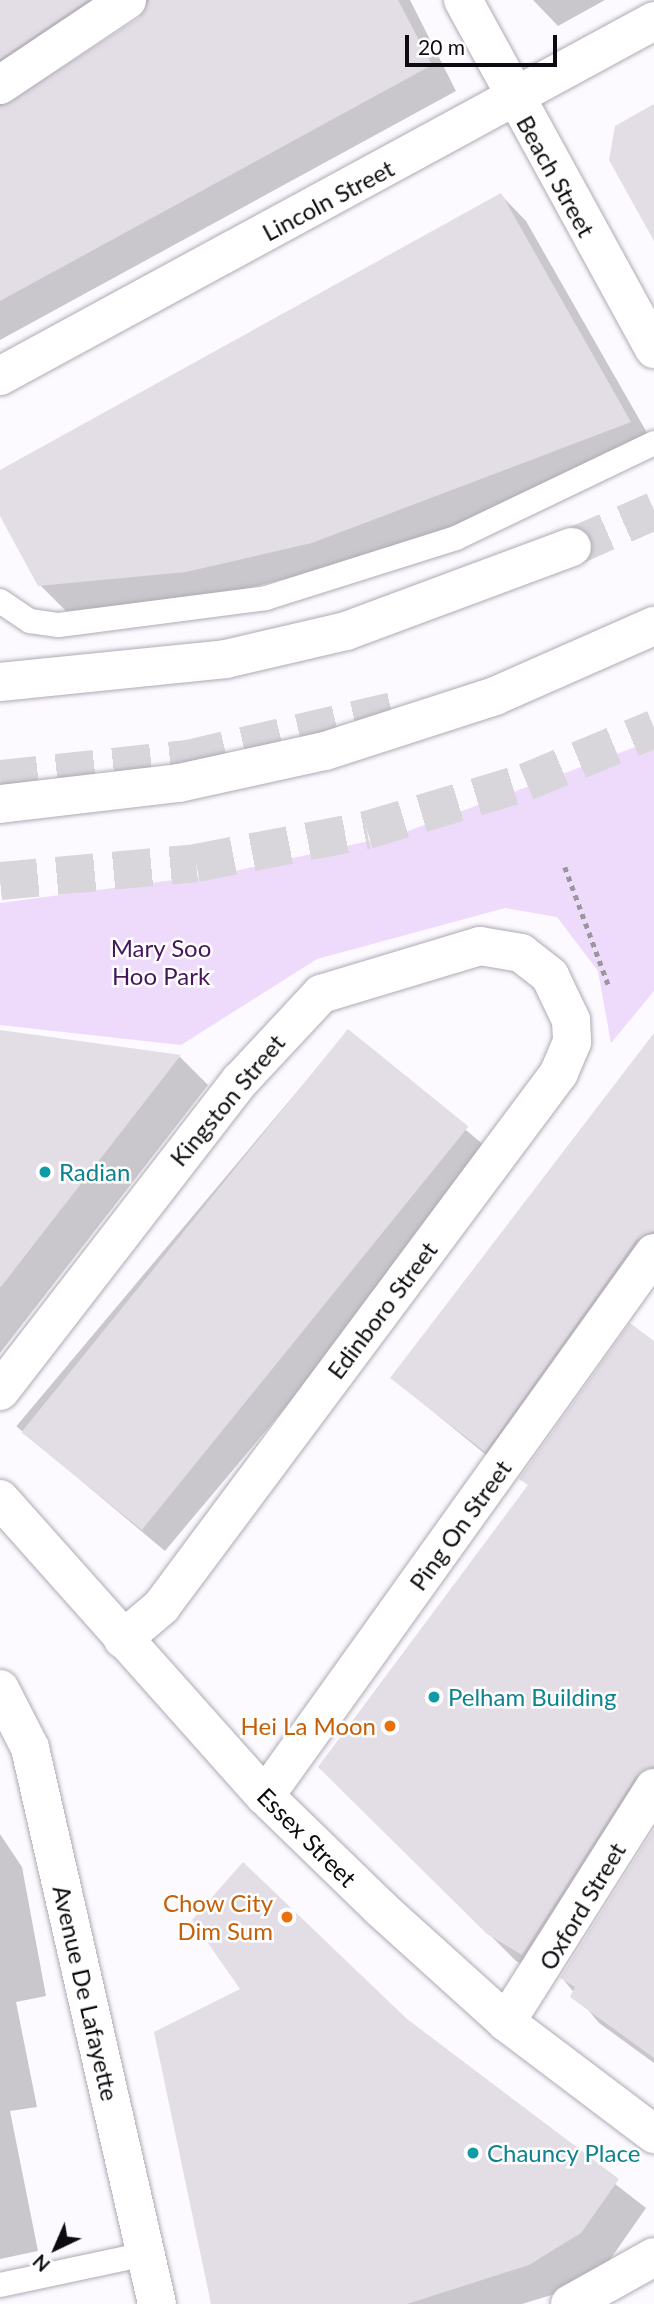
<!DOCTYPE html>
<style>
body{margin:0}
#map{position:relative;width:654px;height:2304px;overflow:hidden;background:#fcf9ff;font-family:Lato,sans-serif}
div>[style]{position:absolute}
.green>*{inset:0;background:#eedafa}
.shadow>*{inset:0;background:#0003;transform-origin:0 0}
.building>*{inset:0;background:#e3dde6;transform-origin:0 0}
.motorway-tunnel>*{height:38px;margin-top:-19px;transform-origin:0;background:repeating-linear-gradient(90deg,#d8d5db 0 38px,transparent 0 57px)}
.path>*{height:4.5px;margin-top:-2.25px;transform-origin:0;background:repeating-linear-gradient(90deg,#99979c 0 5px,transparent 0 10px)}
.roads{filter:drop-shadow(0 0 2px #b0aab4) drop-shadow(0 0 2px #b0aab4)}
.service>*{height:24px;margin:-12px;padding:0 12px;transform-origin:12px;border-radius:12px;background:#fff}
.minor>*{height:38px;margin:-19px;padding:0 19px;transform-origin:19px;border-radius:19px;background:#fff}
.tertiary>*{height:38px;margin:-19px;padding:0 19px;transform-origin:19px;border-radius:19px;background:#fff}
.secondary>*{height:38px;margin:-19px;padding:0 19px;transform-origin:19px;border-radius:19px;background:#fff}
.primary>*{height:38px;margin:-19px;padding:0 19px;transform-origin:19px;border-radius:19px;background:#fff}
.motorway>*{height:38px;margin:-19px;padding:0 19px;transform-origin:19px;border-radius:19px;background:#fff}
.dots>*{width:19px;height:19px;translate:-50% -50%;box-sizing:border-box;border:4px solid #fff;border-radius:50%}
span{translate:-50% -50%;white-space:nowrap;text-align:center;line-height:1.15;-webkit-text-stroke:5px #fff;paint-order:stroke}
.street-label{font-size:24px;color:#0d0b0f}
.park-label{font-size:24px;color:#47165d}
.culture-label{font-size:24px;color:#0d838f}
.left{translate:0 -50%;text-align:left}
.food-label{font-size:24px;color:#c56008}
.right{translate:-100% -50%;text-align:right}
.north{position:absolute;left:21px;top:2213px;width:70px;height:70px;-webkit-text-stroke:5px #fff;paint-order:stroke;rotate:224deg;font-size:19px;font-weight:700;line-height:28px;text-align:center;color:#0d0b0f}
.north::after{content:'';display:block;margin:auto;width:24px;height:32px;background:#0d0b0f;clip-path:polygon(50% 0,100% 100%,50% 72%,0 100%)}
.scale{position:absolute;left:405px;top:35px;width:152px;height:32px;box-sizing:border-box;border:4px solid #0d0b0f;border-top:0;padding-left:9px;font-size:21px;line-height:24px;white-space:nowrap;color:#0d0b0f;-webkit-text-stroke:5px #fff;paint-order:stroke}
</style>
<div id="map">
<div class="green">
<div style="clip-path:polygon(654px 740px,654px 991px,611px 1043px,598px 971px,557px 917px,505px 908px,317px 959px,181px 1045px,0 1025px,0 903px,226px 873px,400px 834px)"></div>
</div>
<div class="shadow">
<div style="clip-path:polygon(evenodd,0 0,410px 0,456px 91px,0 340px,0 0,140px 6px,148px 6px,140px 19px,6px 107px,5px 100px,140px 6px)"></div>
<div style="clip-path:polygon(533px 0,605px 0,558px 26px)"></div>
<div style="clip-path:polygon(501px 195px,526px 221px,654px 445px,392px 552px,213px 597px,66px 611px,40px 585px,0 512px,0 472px)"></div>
<div style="left:348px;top:1031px;width:194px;height:516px;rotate:40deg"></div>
<div style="clip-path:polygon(0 1033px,180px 1057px,208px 1085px,0 1353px)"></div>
<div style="clip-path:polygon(654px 1035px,654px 1280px,513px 1477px,392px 1378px)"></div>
<div style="clip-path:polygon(654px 1344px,654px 1816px,550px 1981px,516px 1961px,321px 1766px,529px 1486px)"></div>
<div style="clip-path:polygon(654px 1832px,654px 2063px,599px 2023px,562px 1978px)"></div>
<div style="clip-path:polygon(0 1834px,22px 1867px,46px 1996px,16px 2002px,37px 2107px,10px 2111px,38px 2251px,0 2259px)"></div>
<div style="clip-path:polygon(243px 1990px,406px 2021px,646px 2208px,609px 2261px,558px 2293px,522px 2304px,213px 2304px)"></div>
</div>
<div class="building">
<div style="clip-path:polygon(0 0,88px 0,0 59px)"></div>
<div style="clip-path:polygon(149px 0,398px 0,432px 65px,0 301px,0 107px,139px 18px)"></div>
<div style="clip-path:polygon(654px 104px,654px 241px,609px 160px,615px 126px)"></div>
<div style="clip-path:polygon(501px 193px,631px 422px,312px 543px,186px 572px,38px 586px,0 516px,0 470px)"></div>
<div style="left:348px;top:1029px;width:155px;height:519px;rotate:39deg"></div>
<div style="clip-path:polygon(0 1030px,181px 1055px,0 1288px)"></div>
<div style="clip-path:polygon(654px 1033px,654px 1231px,636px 1240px,485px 1452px,390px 1378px)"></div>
<div style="clip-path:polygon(630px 1323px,654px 1341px,654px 1766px,636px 1776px,522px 1955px,487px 1934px,318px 1767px,528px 1485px,519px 1479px)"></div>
<div style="clip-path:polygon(654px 1829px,654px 2058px,570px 1997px,575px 1987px,560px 1978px)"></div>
<div style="clip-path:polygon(243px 1862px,407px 2019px,619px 2179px,581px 2233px,529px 2265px,407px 2304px,211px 2304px,154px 2032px,240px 1989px,192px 1920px)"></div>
</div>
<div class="motorway-tunnel">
<div style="left:572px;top:547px;width:90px;rotate:-23.7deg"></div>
<div style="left:0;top:779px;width:189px;rotate:-6.1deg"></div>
<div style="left:188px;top:759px;width:215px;rotate:-13.2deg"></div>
<div style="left:0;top:881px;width:197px;rotate:-5.2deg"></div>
<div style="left:196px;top:863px;width:174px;rotate:-10.9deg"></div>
<div style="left:367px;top:830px;width:166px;rotate:-16.8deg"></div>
<div style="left:526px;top:782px;width:139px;rotate:-22.5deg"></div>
</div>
<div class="path">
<div style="left:565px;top:867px;width:125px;rotate:69.8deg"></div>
</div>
<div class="roads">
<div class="service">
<div style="left:0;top:601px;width:36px;rotate:34deg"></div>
<div style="left:30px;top:621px;width:29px;rotate:8deg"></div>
<div style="left:59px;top:625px;width:209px;rotate:-7.4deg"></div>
<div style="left:266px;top:598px;width:199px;rotate:-17.5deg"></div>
<div style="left:456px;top:538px;width:220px;rotate:-25.6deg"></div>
<div style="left:0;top:2285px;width:149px;rotate:-12deg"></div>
</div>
<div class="minor">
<div style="left:463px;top:0;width:398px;rotate:61.3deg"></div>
<div style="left:0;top:85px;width:153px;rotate:-33.8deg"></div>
<div style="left:0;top:1391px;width:392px;rotate:-52.3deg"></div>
<div style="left:240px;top:1081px;width:119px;rotate:-47deg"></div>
<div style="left:321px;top:994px;width:166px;rotate:-16.8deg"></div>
<div style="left:480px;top:946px;width:42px;rotate:9.7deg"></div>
<div style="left:521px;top:953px;width:37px;rotate:38deg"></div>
<div style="left:550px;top:976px;width:49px;rotate:64.5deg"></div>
<div style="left:571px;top:1020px;width:22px;rotate:87deg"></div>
<div style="left:572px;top:1042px;width:34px;rotate:113deg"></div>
<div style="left:559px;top:1073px;width:666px;rotate:126.7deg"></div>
<div style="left:161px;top:1607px;width:50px;rotate:139.9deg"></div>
<div style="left:0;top:1689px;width:66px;rotate:63deg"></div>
<div style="left:30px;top:1748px;width:570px;rotate:77.13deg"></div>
<div style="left:265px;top:1796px;width:668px;rotate:-54.38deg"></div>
<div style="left:506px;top:2022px;width:277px;rotate:-57.7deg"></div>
</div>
<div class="tertiary">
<div style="left:570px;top:2304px;width:96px;rotate:-29.2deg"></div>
</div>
<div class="secondary">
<div style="left:0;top:376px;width:744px;rotate:-28.49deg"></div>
<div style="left:0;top:1499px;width:398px;rotate:48.3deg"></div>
<div style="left:265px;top:1796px;width:161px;rotate:44.2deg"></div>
<div style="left:380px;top:1908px;width:170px;rotate:42.1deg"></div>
<div style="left:506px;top:2022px;width:186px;rotate:37.1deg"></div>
</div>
<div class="primary">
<div style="left:0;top:804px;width:180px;rotate:-6.7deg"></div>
<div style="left:179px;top:783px;width:149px;rotate:-12.4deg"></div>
<div style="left:325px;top:751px;width:179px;rotate:-17.9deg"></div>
<div style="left:495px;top:696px;width:174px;rotate:-23.8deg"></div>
</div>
<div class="motorway">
<div style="left:0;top:682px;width:227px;rotate:-5.8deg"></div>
<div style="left:226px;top:659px;width:123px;rotate:-13.1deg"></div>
<div style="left:346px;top:631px;width:241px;rotate:-20.4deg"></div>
</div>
</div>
<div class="dots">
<div style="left:45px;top:1172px;background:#0f9aa8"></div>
<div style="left:434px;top:1697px;background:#0f9aa8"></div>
<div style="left:390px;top:1726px;background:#e8710a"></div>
<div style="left:287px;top:1917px;background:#e8710a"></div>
<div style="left:473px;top:2153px;background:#0f9aa8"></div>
</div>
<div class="street-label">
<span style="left:556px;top:176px;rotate:61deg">Beach Street</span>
<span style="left:328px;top:200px;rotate:-28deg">Lincoln Street</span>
<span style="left:227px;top:1100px;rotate:-50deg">Kingston Street</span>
<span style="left:382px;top:1310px;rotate:-53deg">Edinboro Street</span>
<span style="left:460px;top:1525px;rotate:-54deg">Ping On Street</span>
<span style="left:307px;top:1837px;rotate:45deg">Essex Street</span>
<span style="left:582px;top:1906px;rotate:-59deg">Oxford Street</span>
<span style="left:86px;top:1993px;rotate:77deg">Avenue De Lafayette</span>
</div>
<div class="park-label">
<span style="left:161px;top:962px">Mary Soo<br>Hoo Park</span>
</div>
<div class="culture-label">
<span class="left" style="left:59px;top:1172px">Radian</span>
<span class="left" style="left:448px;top:1697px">Pelham Building</span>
<span class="left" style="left:487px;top:2153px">Chauncy Place</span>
</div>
<div class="food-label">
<span class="right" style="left:376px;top:1726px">Hei La Moon</span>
<span class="right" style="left:273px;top:1917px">Chow City<br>Dim Sum</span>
</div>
<div class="north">N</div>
<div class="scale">20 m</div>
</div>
